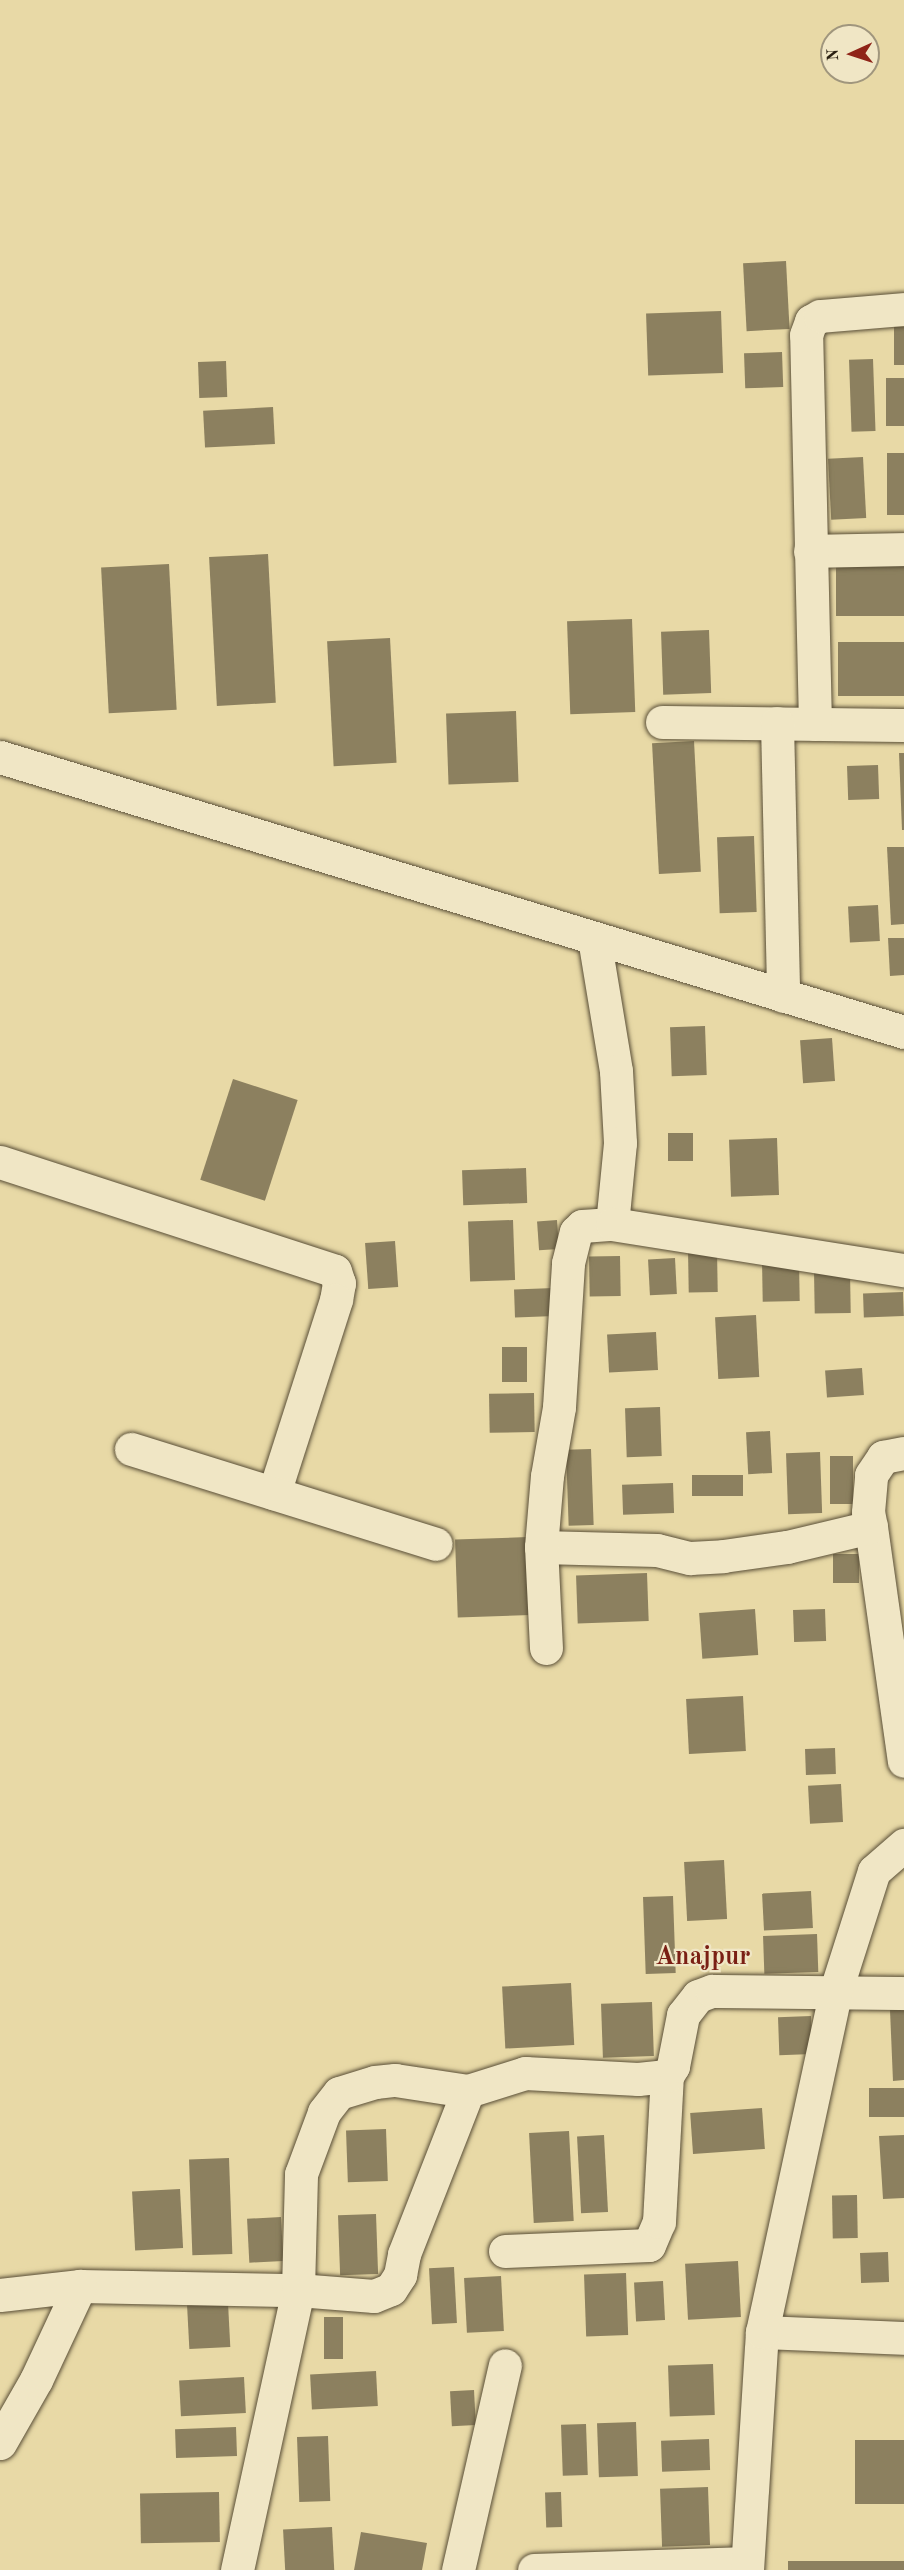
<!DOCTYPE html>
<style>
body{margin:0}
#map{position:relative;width:904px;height:2570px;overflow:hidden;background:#e8d9a6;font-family:"Old Standard TT",serif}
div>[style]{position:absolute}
.building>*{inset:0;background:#8c805f;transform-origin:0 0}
.roads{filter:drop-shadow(0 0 2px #594e37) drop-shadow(0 0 2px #594e37)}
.minor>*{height:33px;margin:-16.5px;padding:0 16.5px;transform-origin:16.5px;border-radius:16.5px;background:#f0e6c5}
.secondary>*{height:33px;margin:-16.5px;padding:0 16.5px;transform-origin:16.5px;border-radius:16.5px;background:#f0e6c5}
span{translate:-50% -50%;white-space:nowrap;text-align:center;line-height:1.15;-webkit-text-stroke:4.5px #f0e6c5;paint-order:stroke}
.quarter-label{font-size:26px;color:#7a1f14;font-weight:700}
.north{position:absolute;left:820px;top:24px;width:60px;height:60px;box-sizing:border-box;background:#f0e6c5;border:2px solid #a0967d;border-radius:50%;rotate:267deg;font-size:16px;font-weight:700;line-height:24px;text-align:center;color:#291f12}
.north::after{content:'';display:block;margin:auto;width:21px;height:27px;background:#8f2418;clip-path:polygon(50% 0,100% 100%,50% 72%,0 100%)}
</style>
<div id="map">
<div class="building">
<div style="left:786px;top:261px;width:68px;height:43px;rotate:87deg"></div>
<div style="left:721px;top:311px;width:62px;height:75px;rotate:88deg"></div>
<div style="left:894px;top:327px;width:10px;height:38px"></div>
<div style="left:782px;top:352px;width:35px;height:38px;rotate:88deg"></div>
<div style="left:873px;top:359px;width:72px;height:24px;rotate:88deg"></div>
<div style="left:226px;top:361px;width:36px;height:28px;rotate:88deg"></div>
<div style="left:904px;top:378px;width:48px;height:18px;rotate:90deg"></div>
<div style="left:273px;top:407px;width:37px;height:70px;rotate:87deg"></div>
<div style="left:904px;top:453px;width:62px;height:17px;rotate:90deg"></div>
<div style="left:863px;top:457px;width:61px;height:35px;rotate:87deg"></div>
<div style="left:268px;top:554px;width:149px;height:59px;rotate:87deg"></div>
<div style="left:904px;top:562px;width:54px;height:68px;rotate:90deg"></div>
<div style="left:169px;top:564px;width:146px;height:68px;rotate:87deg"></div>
<div style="left:632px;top:619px;width:93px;height:65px;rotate:88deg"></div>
<div style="left:709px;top:630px;width:63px;height:48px;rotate:88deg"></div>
<div style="left:390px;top:638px;width:125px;height:63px;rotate:87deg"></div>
<div style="left:904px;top:642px;width:54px;height:66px;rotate:90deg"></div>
<div style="left:516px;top:711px;width:71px;height:70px;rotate:88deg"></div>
<div style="left:694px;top:741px;width:131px;height:42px;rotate:87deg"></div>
<div style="clip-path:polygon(899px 753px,904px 753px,904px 830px,902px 830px)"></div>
<div style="left:878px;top:765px;width:34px;height:31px;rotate:88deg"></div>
<div style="left:754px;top:836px;width:76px;height:37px;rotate:88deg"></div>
<div style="clip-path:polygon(887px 847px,904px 847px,904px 924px,891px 925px)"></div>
<div style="left:878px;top:905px;width:36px;height:30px;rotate:87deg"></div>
<div style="clip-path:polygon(888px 938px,904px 938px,904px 975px,890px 976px)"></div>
<div style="left:705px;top:1026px;width:49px;height:35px;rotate:88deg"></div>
<div style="left:832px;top:1038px;width:43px;height:32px;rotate:86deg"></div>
<div style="left:233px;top:1079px;width:68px;height:106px;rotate:18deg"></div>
<div style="left:693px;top:1133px;width:28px;height:25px;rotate:90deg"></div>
<div style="left:777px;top:1138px;width:57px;height:48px;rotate:88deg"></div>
<div style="left:526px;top:1168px;width:35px;height:64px;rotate:88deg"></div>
<div style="left:513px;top:1220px;width:60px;height:45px;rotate:88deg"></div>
<div style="left:557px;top:1220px;width:29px;height:20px;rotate:86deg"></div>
<div style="left:395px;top:1241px;width:46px;height:30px;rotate:86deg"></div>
<div style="left:717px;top:1250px;width:42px;height:29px;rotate:89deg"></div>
<div style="left:620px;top:1256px;width:40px;height:31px;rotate:89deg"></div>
<div style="left:675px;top:1258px;width:36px;height:27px;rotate:87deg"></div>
<div style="left:799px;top:1260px;width:41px;height:37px;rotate:89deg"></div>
<div style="left:850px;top:1271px;width:42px;height:36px;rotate:89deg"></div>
<div style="left:554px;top:1288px;width:28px;height:40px;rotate:88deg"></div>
<div style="left:903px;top:1292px;width:24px;height:40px;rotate:88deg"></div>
<div style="left:756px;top:1315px;width:62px;height:41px;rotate:87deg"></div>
<div style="left:656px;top:1332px;width:38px;height:49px;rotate:87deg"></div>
<div style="left:502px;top:1347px;width:25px;height:35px"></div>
<div style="left:862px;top:1368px;width:27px;height:37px;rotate:86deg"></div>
<div style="left:534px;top:1393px;width:39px;height:45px;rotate:89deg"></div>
<div style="left:660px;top:1407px;width:49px;height:35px;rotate:88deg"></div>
<div style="left:770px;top:1431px;width:42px;height:24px;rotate:87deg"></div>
<div style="left:591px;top:1449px;width:76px;height:25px;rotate:88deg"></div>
<div style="left:820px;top:1452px;width:61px;height:34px;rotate:88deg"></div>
<div style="left:830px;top:1456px;width:23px;height:48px"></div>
<div style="left:743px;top:1475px;width:21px;height:51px;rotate:90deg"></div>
<div style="left:673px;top:1483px;width:30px;height:51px;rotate:88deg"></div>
<div style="left:528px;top:1537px;width:78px;height:73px;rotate:88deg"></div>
<div style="left:833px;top:1554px;width:26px;height:29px"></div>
<div style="left:647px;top:1573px;width:48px;height:71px;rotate:88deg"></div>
<div style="left:755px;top:1609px;width:46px;height:56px;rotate:86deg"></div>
<div style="left:825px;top:1609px;width:32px;height:32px;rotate:88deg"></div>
<div style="left:743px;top:1696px;width:55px;height:57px;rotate:87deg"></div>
<div style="left:835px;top:1748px;width:26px;height:30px;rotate:88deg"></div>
<div style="left:841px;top:1784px;width:38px;height:33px;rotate:87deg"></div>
<div style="left:724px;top:1860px;width:59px;height:40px;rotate:87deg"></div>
<div style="left:811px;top:1891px;width:37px;height:49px;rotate:87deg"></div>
<div style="left:673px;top:1896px;width:77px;height:30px;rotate:88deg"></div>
<div style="left:817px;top:1934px;width:38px;height:54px;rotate:88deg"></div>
<div style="left:571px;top:1983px;width:62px;height:69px;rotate:87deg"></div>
<div style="left:652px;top:2002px;width:54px;height:51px;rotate:88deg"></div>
<div style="clip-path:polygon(890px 2010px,904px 2010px,904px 2080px,893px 2081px)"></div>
<div style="left:811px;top:2016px;width:38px;height:33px;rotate:88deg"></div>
<div style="left:904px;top:2088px;width:29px;height:35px;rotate:90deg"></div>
<div style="left:762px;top:2108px;width:41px;height:72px;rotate:86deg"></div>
<div style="left:386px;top:2129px;width:52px;height:40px;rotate:88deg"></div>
<div style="left:569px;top:2131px;width:90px;height:40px;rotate:87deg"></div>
<div style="left:604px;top:2135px;width:77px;height:27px;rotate:87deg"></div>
<div style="clip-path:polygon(904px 2135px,904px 2198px,883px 2199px,879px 2136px)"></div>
<div style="left:229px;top:2158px;width:96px;height:40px;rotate:88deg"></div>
<div style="left:180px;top:2189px;width:59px;height:48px;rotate:87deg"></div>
<div style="left:857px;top:2195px;width:43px;height:25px;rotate:89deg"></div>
<div style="left:376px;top:2214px;width:60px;height:38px;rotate:88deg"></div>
<div style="left:281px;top:2217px;width:44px;height:34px;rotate:87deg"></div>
<div style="left:888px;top:2252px;width:30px;height:28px;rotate:88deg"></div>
<div style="left:738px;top:2261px;width:56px;height:53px;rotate:87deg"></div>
<div style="left:454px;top:2267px;width:56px;height:25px;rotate:87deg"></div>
<div style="left:626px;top:2273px;width:62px;height:42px;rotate:88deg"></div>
<div style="left:501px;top:2276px;width:55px;height:37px;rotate:87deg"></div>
<div style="left:663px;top:2281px;width:39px;height:29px;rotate:87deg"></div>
<div style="left:228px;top:2303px;width:44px;height:41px;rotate:87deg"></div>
<div style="left:324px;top:2317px;width:19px;height:42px"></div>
<div style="left:713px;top:2364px;width:51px;height:45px;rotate:88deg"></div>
<div style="left:376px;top:2371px;width:35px;height:66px;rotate:87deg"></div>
<div style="left:244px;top:2377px;width:36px;height:65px;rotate:87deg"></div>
<div style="left:474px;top:2390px;width:35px;height:24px;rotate:87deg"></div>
<div style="left:636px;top:2422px;width:54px;height:39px;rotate:88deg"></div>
<div style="left:586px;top:2424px;width:51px;height:25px;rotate:88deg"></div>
<div style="left:236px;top:2427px;width:29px;height:61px;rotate:88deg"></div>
<div style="left:328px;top:2436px;width:65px;height:31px;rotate:88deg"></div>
<div style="left:709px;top:2439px;width:31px;height:48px;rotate:88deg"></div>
<div style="left:904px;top:2440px;width:64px;height:49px;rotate:90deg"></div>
<div style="left:708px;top:2487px;width:58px;height:48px;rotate:88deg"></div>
<div style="left:219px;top:2492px;width:50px;height:79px;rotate:89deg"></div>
<div style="left:561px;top:2492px;width:35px;height:16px;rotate:88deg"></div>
<div style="left:332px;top:2527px;width:43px;height:49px;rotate:87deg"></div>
<div style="clip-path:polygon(361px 2532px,427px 2543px,422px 2570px,354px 2570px)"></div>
<div style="left:904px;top:2561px;width:9px;height:116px;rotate:90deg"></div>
</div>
<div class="roads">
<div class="minor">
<div style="left:810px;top:551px;width:94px;rotate:-1.2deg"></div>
<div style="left:662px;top:722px;width:242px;rotate:0.7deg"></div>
<div style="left:777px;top:723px;width:273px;rotate:88.7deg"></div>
<div style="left:815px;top:724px;width:389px;rotate:-91.3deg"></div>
<div style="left:806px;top:335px;width:15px;rotate:-70deg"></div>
<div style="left:811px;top:321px;width:10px;rotate:-29deg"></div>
<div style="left:820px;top:316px;width:84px;rotate:-4.8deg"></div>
<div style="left:594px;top:938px;width:135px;rotate:80.6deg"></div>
<div style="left:616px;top:1071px;width:72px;rotate:86.8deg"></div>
<div style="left:620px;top:1143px;width:81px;rotate:95.6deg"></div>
<div style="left:0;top:1162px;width:352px;rotate:18deg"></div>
<div style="left:335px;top:1271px;width:13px;rotate:72deg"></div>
<div style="left:339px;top:1283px;width:17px;rotate:100deg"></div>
<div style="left:336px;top:1300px;width:203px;rotate:107.8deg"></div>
<div style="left:131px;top:1449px;width:319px;rotate:17.3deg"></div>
<div style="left:871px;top:1527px;width:236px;rotate:82deg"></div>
<div style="left:541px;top:1547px;width:116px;rotate:1.5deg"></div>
<div style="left:657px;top:1550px;width:34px;rotate:14deg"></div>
<div style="left:690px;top:1558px;width:33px;rotate:-3deg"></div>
<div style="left:723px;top:1556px;width:65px;rotate:-8deg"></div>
<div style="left:787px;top:1547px;width:86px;rotate:-13.4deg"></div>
<div style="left:871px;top:1527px;width:15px;rotate:-101deg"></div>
<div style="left:868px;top:1512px;width:37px;rotate:-85deg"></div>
<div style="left:871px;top:1475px;width:22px;rotate:-56deg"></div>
<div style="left:883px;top:1457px;width:21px;rotate:-11deg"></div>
<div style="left:546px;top:1648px;width:101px;rotate:-92.8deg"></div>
<div style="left:541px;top:1547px;width:71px;rotate:-85.2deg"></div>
<div style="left:547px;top:1476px;width:70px;rotate:-80.1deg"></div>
<div style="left:559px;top:1407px;width:144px;rotate:-86.4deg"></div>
<div style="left:568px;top:1263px;width:32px;rotate:-76deg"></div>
<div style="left:576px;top:1232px;width:8px;rotate:-45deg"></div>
<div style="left:582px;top:1226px;width:30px;rotate:-4deg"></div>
<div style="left:612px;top:1224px;width:296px;rotate:9deg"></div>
<div style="left:505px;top:2251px;width:144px;rotate:-2.4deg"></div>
<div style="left:649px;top:2245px;width:25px;rotate:-67deg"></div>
<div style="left:659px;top:2222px;width:146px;rotate:-86.9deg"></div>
<div style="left:0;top:2295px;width:81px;rotate:-6.4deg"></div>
<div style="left:80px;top:2286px;width:218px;rotate:1.1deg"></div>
<div style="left:298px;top:2290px;width:76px;rotate:4.5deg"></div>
<div style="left:374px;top:2296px;width:18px;rotate:-22deg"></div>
<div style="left:391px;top:2289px;width:17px;rotate:-57deg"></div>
<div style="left:400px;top:2275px;width:21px;rotate:-79deg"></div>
<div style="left:404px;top:2254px;width:175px;rotate:-68.6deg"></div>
<div style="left:468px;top:2091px;width:60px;rotate:-17.5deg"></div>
<div style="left:525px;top:2073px;width:113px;rotate:3deg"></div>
<div style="left:638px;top:2079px;width:29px;rotate:-6deg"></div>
<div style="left:667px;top:2076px;width:12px;rotate:-59deg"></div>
<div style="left:673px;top:2066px;width:52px;rotate:-78.9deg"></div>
<div style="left:683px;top:2015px;width:24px;rotate:-52deg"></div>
<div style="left:698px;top:1996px;width:15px;rotate:-20deg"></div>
<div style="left:712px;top:1991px;width:192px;rotate:0.6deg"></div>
<div style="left:762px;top:2332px;width:142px;rotate:2.4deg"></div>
<div style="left:0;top:2443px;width:73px;rotate:-60.3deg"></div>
<div style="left:36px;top:2380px;width:104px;rotate:-64.9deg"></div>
<div style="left:237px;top:2570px;width:287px;rotate:-77.7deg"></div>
<div style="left:298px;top:2290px;width:116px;rotate:-88.5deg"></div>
<div style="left:301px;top:2174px;width:66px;rotate:-69.6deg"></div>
<div style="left:324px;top:2112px;width:24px;rotate:-52deg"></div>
<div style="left:339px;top:2093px;width:38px;rotate:-17deg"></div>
<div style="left:375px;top:2082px;width:20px;rotate:-6deg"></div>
<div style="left:395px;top:2080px;width:74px;rotate:8.6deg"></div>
<div style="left:458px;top:2570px;width:210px;rotate:-77.1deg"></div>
<div style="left:534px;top:2570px;width:213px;rotate:-1.9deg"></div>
</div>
<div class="secondary">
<div style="left:0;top:757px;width:945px;rotate:16.92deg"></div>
<div style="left:747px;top:2570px;width:238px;rotate:-86.4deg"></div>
<div style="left:762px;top:2332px;width:347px;rotate:-77.8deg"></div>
<div style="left:835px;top:1993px;width:128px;rotate:-72.3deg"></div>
<div style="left:874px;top:1871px;width:40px;rotate:-41deg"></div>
</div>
</div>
<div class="quarter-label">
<span style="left:703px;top:1958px">Anajpur</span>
</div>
<div class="north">N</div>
</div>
